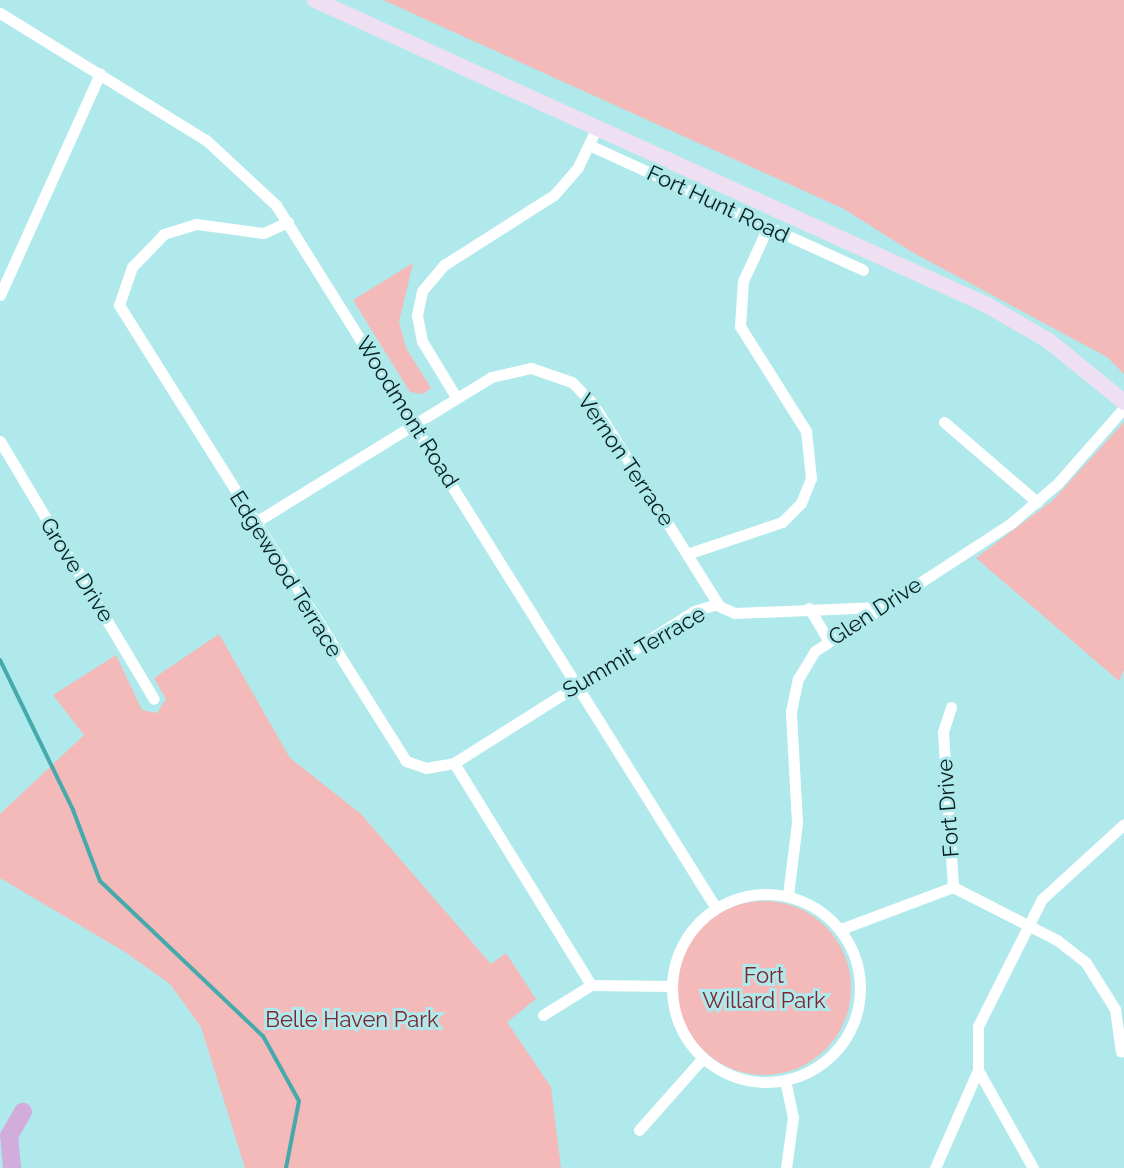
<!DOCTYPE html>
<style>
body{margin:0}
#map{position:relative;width:1124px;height:1168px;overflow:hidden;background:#afe9eb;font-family:Raleway,sans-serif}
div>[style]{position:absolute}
.green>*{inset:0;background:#f4b9b9}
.round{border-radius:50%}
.stream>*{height:4px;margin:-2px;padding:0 2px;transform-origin:2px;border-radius:2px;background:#46aaad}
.minor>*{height:11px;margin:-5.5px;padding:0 5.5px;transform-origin:5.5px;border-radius:5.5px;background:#fff}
.minor>.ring{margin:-5.5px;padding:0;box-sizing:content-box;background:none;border:11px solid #fff;border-radius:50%}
.secondary>*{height:16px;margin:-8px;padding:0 8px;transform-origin:8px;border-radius:8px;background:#eee0f2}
.trunk>*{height:18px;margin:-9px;padding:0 9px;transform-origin:9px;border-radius:9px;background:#d2acdc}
span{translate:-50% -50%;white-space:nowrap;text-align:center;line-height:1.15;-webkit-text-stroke:6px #afe9eb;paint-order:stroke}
.street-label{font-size:22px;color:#071f20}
.park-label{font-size:22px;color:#7d242e}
</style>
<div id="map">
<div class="green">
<div style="clip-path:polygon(383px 0,1124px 0,1124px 374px,1107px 357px,912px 252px,844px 209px)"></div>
<div style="clip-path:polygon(413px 263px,399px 322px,406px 348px,431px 388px,423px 394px,410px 392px,353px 300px)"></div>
<div style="clip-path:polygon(1124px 422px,1124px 670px,1119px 681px,976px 558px,1052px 501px)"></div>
<div style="clip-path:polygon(219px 634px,290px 758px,361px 814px,491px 964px,506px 953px,536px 999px,507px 1022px,551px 1087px,561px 1168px,245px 1168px,201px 1027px,170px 984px,125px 952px,0 878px,0 814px,84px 735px,53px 695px,116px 655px,142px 710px,157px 713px,166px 699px,154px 678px)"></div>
<div class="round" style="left:677px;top:901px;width:174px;height:174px"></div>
</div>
<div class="stream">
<div style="left:0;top:660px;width:167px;rotate:64deg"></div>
<div style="left:73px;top:810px;width:76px;rotate:69.2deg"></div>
<div style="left:100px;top:881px;width:225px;rotate:43.6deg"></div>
<div style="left:263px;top:1036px;width:74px;rotate:61deg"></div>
<div style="left:299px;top:1101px;width:68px;rotate:101deg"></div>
</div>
<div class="minor">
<div style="left:0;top:13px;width:242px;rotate:31.7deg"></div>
<div style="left:206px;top:140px;width:96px;rotate:42.9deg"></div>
<div style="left:276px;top:205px;width:829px;rotate:57.96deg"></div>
<div style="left:589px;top:145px;width:301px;rotate:24.5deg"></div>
<div style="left:288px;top:222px;width:27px;rotate:156deg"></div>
<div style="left:263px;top:233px;width:68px;rotate:-172.3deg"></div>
<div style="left:196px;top:224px;width:34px;rotate:163deg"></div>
<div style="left:164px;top:234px;width:46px;rotate:134.1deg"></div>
<div style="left:132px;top:267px;width:40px;rotate:108.9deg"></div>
<div style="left:119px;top:305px;width:539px;rotate:57.81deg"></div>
<div style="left:406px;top:761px;width:21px;rotate:19deg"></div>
<div style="left:426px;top:768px;width:28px;rotate:-10deg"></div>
<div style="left:454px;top:763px;width:284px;rotate:-32.3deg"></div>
<div style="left:694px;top:611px;width:24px;rotate:-17deg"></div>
<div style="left:0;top:295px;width:243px;rotate:-65.7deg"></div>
<div style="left:456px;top:397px;width:66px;rotate:-121.3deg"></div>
<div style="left:422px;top:341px;width:26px;rotate:-101deg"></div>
<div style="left:417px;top:315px;width:25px;rotate:-78deg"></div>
<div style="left:422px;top:291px;width:34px;rotate:-50deg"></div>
<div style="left:444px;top:265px;width:130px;rotate:-32.5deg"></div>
<div style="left:554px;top:195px;width:37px;rotate:-49deg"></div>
<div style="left:578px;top:167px;width:44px;rotate:-64.6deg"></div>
<div style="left:944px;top:422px;width:123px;rotate:40.7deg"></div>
<div style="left:0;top:441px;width:300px;rotate:59.2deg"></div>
<div style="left:254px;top:523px;width:278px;rotate:-31.6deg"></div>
<div style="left:491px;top:377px;width:41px;rotate:-12.7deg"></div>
<div style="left:531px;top:368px;width:43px;rotate:18.9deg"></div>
<div style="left:572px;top:382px;width:30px;rotate:46deg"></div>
<div style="left:593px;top:404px;width:238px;rotate:58deg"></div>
<div style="left:719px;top:606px;width:17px;rotate:24deg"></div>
<div style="left:735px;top:613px;width:144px;rotate:-2.4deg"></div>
<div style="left:687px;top:554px;width:100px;rotate:-18.6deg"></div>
<div style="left:782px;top:522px;width:27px;rotate:-45deg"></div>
<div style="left:801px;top:503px;width:27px;rotate:-68deg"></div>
<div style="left:811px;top:478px;width:47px;rotate:-96.1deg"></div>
<div style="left:806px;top:431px;width:124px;rotate:-122.2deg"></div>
<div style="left:740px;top:326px;width:45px;rotate:-86.2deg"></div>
<div style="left:743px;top:281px;width:60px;rotate:-65.2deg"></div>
<div style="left:809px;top:608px;width:37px;rotate:59deg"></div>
<div style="left:951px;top:707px;width:26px;rotate:108deg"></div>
<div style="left:943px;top:732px;width:155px;rotate:86.3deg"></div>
<div style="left:454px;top:763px;width:261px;rotate:58.3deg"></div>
<div style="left:953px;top:887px;width:117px;rotate:27deg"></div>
<div style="left:1057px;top:940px;width:37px;rotate:38deg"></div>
<div style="left:1086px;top:963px;width:54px;rotate:57.8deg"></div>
<div style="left:1115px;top:1009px;width:43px;rotate:82.1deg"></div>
<div class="ring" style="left:672px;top:894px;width:177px;height:177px"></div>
<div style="left:788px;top:895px;width:73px;rotate:-82.9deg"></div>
<div style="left:797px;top:823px;width:112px;rotate:-93.1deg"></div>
<div style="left:791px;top:711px;width:33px;rotate:-78deg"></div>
<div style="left:798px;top:679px;width:33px;rotate:-59deg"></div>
<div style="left:815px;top:651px;width:233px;rotate:-33.1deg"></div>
<div style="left:1010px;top:524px;width:63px;rotate:-40.5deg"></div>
<div style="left:1058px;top:483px;width:100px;rotate:-48.7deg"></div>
<div style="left:841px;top:929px;width:120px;rotate:-20.6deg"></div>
<div style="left:543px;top:1015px;width:57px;rotate:-32deg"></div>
<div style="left:591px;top:985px;width:79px;rotate:0.7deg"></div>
<div style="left:785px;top:1080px;width:38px;rotate:78deg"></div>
<div style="left:793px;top:1117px;width:51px;rotate:97.8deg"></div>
<div style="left:639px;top:1130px;width:96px;rotate:-48.4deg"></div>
<div style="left:935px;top:1168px;width:107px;rotate:-66.3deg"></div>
<div style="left:1033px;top:1168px;width:112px;rotate:-119.3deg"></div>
<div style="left:978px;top:1070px;width:44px;rotate:-90deg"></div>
<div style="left:978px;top:1026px;width:142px;rotate:-63.3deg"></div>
<div style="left:1042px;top:899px;width:111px;rotate:-42.4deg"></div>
</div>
<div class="secondary">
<div style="left:315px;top:0;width:738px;rotate:24.41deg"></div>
<div style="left:987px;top:305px;width:72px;rotate:30.1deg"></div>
<div style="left:1049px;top:341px;width:97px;rotate:39.1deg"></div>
</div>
<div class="trunk">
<div style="left:12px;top:1168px;width:32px;rotate:-95deg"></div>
<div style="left:9px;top:1136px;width:28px;rotate:-60deg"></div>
</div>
<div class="street-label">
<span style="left:718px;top:204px;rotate:25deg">Fort Hunt Road</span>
<span style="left:407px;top:412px;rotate:58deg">Woodmont Road</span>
<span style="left:626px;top:460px;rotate:56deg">Vernon Terrace</span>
<span style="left:77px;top:570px;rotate:58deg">Grove Drive</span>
<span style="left:286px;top:574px;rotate:58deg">Edgewood Terrace</span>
<span style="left:875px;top:611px;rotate:-33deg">Glen Drive</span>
<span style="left:634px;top:652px;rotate:-30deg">Summit Terrace</span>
<span style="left:948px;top:808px;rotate:-94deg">Fort Drive</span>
</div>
<div class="park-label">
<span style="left:764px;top:988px">Fort<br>Willard Park</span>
<span style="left:352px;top:1020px">Belle Haven Park</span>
</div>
</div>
